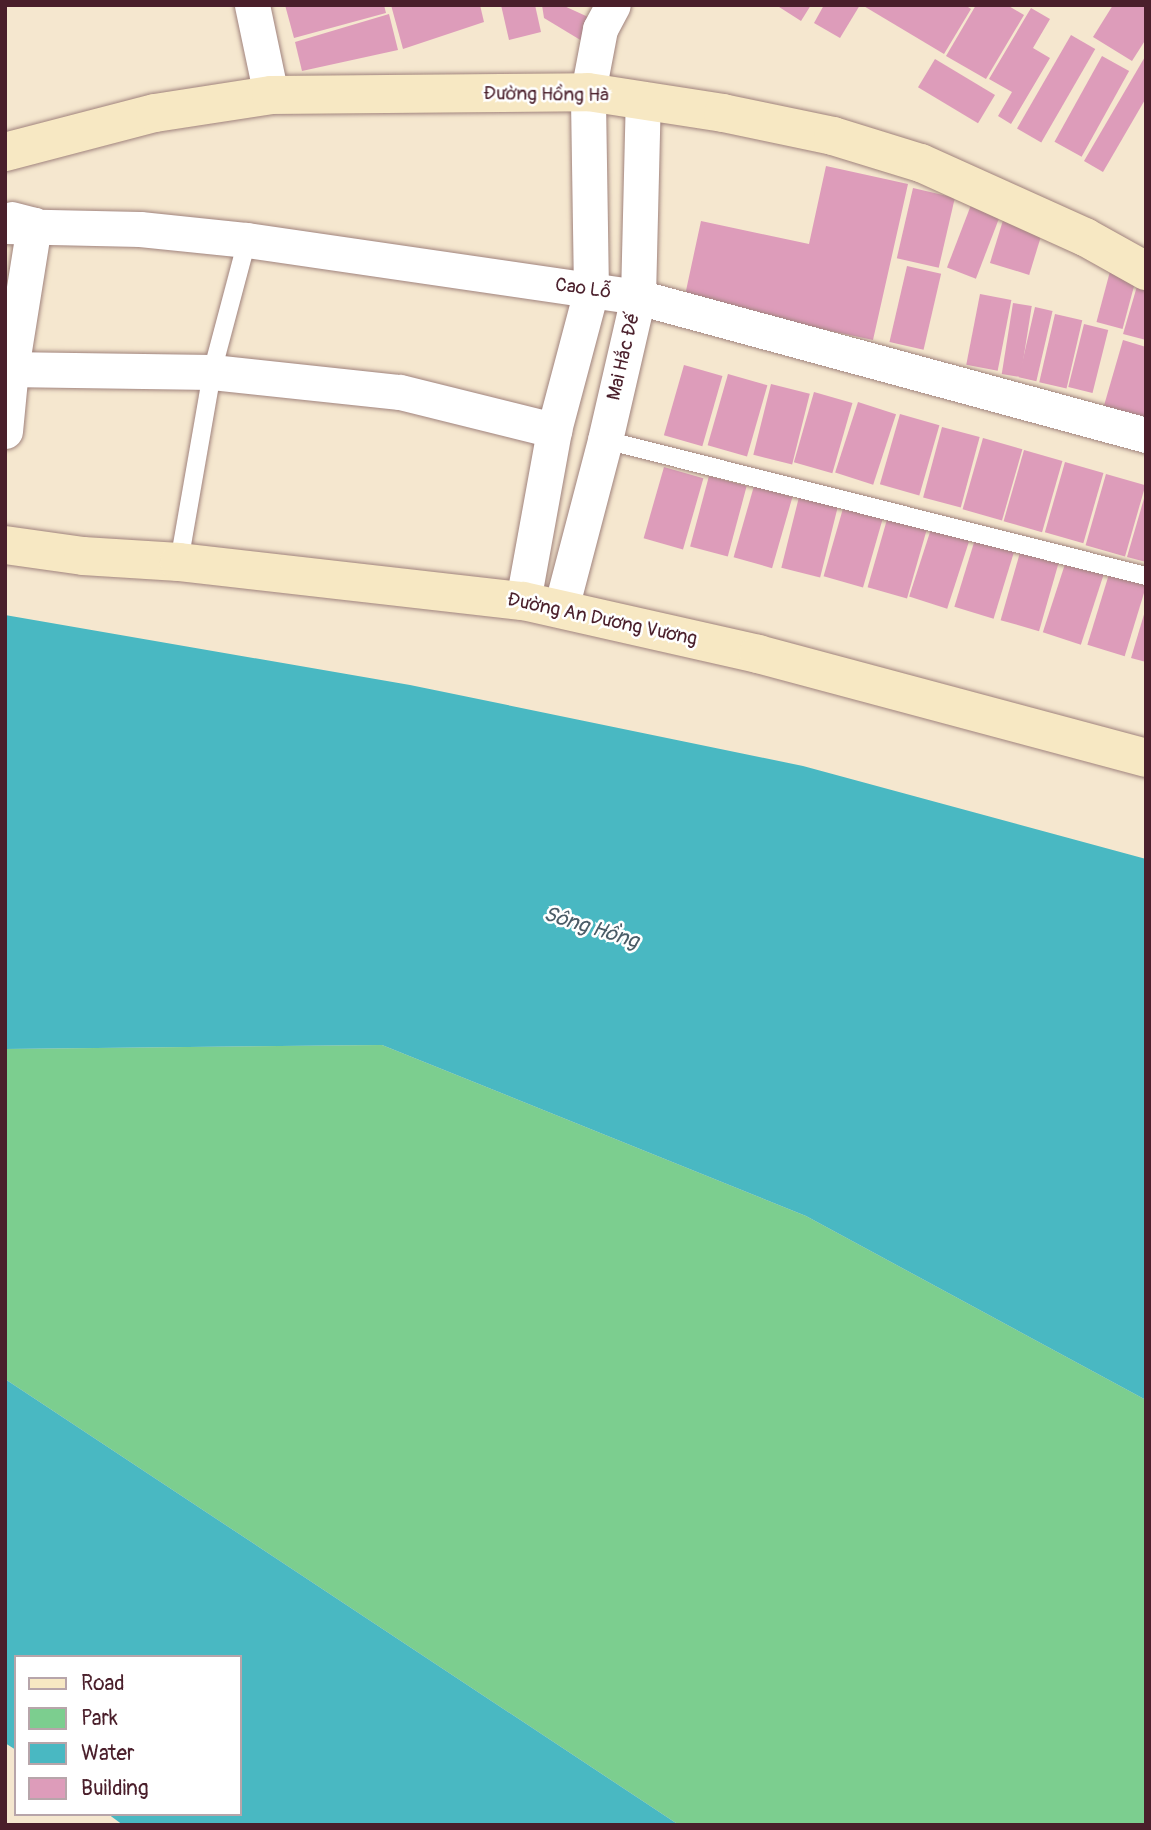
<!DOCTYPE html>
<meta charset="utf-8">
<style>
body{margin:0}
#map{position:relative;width:1151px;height:1830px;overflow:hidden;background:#f5e7cf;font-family:Pangolin,sans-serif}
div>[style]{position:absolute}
.green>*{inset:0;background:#7cce8f}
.water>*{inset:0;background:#49b8c2}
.building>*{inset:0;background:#dd9cba;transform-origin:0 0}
.roads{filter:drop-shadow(0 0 2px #a0837d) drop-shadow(0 0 2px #a0837d)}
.lane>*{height:18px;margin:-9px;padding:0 9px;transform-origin:9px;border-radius:9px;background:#fff}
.street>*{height:35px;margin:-17.5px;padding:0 17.5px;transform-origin:17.5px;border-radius:17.5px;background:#fff}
.secondary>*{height:38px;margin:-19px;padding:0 19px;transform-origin:19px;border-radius:19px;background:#f7e8c3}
span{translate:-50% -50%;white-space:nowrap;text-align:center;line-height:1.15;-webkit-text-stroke:5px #fff;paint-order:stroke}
.street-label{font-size:19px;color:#4a1f2b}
.water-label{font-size:21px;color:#4a5c67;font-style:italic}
.frame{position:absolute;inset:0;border:7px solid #4a1f2b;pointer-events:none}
.legend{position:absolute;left:14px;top:1655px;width:228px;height:161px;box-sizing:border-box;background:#fff;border:2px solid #b7a5aa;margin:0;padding:9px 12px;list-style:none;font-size:21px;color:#4a1f2b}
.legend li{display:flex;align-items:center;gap:14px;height:35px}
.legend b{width:35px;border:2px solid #b7a5aa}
</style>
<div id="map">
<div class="green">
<div style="clip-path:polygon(382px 1045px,806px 1216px,1146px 1400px,1146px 1825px,679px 1825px,5px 1379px,5px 1049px)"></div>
</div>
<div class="water">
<div style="clip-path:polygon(5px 615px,410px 685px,803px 766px,1146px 859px,1146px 1400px,806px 1216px,382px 1045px,5px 1049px)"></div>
<div style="clip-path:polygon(5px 1379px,679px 1825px,123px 1825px,108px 1814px,240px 1814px,240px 1657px,16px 1657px,16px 1750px,5px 1743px)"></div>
</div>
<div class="building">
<div style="clip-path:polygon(285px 5px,384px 5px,386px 13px,294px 38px)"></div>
<div style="clip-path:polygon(391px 5px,480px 5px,484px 22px,403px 49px)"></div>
<div style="clip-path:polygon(501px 5px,535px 5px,541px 32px,509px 40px)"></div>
<div style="clip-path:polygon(542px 5px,562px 5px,599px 22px,587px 44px,544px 18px)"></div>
<div style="clip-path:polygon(776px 5px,811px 5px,801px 21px)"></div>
<div style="clip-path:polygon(824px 5px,860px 5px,840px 38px,814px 23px)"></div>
<div style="clip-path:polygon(862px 5px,965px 5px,971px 9px,944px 54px)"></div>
<div style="clip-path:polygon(976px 5px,1007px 5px,1024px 15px,986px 79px,946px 56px)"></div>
<div style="clip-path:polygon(1113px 5px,1146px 5px,1146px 39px,1132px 61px,1093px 37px)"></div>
<div style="clip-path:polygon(1031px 8px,1050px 19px,1033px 48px,1050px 58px,1011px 124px,998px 116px,1012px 92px,989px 79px)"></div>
<div style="clip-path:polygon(389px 14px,398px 50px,302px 71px,295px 42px)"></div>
<div style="left:1071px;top:35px;width:28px;height:108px;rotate:30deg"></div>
<div style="clip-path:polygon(1146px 55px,1146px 98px,1103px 172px,1084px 161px)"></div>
<div style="left:1102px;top:56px;width:31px;height:98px;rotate:29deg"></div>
<div style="left:935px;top:59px;width:70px;height:33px;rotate:31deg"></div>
<div style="clip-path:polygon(826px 166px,908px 184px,873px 340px,684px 300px,701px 221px,809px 244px)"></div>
<div style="left:913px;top:188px;width:43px;height:72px;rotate:13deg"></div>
<div style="left:976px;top:192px;width:31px;height:81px;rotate:21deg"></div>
<div style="left:1004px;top:217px;width:41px;height:48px;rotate:17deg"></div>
<div style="left:1112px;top:264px;width:27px;height:60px;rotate:15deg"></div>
<div style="left:907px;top:266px;width:35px;height:78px;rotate:13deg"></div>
<div style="clip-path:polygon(1140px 276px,1146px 278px,1146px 340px,1123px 334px)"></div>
<div style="left:980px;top:294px;width:32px;height:72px;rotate:11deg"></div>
<div style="left:1013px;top:303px;width:19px;height:72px;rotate:9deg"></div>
<div style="left:1035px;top:307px;width:18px;height:72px;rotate:13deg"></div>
<div style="left:1055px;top:314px;width:28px;height:70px;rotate:13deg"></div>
<div style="left:1084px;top:324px;width:25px;height:65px;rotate:14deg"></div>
<div style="clip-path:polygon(1123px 340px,1146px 347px,1146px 410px,1142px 421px,1103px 409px)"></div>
<div style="left:684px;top:365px;width:40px;height:73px;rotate:16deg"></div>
<div style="left:728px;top:374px;width:41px;height:74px;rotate:16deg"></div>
<div style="left:771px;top:384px;width:40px;height:73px;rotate:14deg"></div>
<div style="left:814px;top:392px;width:40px;height:73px;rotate:16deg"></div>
<div style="left:858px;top:402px;width:40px;height:74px;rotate:18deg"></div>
<div style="left:900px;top:414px;width:41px;height:73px;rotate:16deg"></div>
<div style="left:942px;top:427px;width:39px;height:73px;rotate:15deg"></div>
<div style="left:983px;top:438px;width:41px;height:74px;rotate:16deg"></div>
<div style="left:1024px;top:450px;width:40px;height:74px;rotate:16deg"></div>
<div style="left:1065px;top:462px;width:40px;height:73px;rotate:16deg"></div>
<div style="left:664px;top:467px;width:41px;height:74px;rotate:16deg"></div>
<div style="left:1106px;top:474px;width:41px;height:74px;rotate:16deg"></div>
<div style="left:709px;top:476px;width:39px;height:73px;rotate:15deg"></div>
<div style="left:754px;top:486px;width:40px;height:74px;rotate:16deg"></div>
<div style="clip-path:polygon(1145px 495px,1146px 495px,1146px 562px,1127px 557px)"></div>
<div style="left:799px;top:497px;width:40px;height:73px;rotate:14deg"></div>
<div style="left:844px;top:505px;width:41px;height:74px;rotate:16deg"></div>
<div style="left:888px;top:516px;width:41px;height:74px;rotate:16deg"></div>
<div style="left:932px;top:526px;width:40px;height:74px;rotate:18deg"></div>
<div style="left:976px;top:536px;width:41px;height:74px;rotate:17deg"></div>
<div style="left:1021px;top:549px;width:40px;height:74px;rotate:16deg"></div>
<div style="left:1066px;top:561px;width:40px;height:75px;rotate:18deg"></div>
<div style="left:1109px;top:574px;width:39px;height:74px;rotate:17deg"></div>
<div style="clip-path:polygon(1145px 611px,1146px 611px,1146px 662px,1131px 658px)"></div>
</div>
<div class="roads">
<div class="lane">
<div style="left:605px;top:440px;width:558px;rotate:14.11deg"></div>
<div style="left:179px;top:562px;width:193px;rotate:-80.1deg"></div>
<div style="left:212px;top:372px;width:137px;rotate:-75.1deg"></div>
</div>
<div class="street">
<div style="left:252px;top:5px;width:92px;rotate:78.1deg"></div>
<div style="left:5px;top:226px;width:135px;rotate:1.3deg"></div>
<div style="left:140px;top:229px;width:108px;rotate:5.9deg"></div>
<div style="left:247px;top:240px;width:395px;rotate:8.3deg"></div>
<div style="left:638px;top:297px;width:526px;rotate:15.2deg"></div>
<div style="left:5px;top:369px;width:207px;rotate:0.8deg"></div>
<div style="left:212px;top:372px;width:189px;rotate:6.1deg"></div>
<div style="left:400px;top:392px;width:159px;rotate:13.9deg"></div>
<div style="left:5px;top:431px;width:62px;rotate:-84.5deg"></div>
<div style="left:11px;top:369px;width:146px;rotate:-80.9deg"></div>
<div style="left:34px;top:225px;width:23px;rotate:-165deg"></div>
<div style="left:523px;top:601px;width:174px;rotate:-79.7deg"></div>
<div style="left:554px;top:430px;width:144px;rotate:-75.1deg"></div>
<div style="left:591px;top:291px;width:199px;rotate:-90.9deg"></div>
<div style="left:588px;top:92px;width:64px;rotate:-79.2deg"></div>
<div style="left:600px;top:29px;width:27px;rotate:-62deg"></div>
<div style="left:561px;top:608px;width:174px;rotate:-75.3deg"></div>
<div style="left:605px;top:440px;width:147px;rotate:-77deg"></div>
<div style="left:638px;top:297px;width:198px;rotate:-88.6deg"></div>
</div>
<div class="secondary">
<div style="left:5px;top:152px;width:155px;rotate:-14.6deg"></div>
<div style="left:155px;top:113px;width:117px;rotate:-8.8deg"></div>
<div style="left:271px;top:95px;width:317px;rotate:-0.5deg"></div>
<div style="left:588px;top:92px;width:137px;rotate:8.8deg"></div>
<div style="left:723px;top:113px;width:112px;rotate:11.8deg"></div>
<div style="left:833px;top:136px;width:92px;rotate:17.1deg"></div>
<div style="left:921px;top:163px;width:180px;rotate:24.3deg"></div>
<div style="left:1085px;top:237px;width:70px;rotate:29.1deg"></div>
<div style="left:5px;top:545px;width:79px;rotate:8deg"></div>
<div style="left:83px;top:556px;width:96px;rotate:3.6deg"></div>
<div style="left:179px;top:562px;width:346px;rotate:6.5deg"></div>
<div style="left:523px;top:601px;width:241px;rotate:12.7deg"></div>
<div style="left:758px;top:654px;width:402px;rotate:15deg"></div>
</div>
</div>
<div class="street-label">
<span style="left:546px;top:95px;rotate:1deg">Đường Hồng Hà</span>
<span style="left:583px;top:289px;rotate:8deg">Cao Lỗ</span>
<span style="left:624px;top:357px;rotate:-77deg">Mai Hắc Đế</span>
<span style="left:602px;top:620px;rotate:12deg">Đường An Dương Vương</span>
</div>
<div class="water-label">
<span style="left:591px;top:928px;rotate:17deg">Sông Hồng</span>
</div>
<div class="frame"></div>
<ul class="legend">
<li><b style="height:9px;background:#f7e8c3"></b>Road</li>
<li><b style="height:19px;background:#7cce8f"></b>Park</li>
<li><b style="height:19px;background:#49b8c2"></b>Water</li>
<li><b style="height:19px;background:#dd9cba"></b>Building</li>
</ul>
</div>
